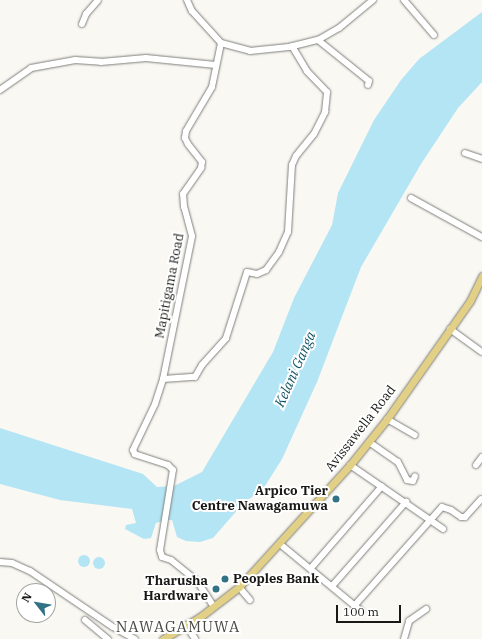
<!DOCTYPE html>
<style>
body{margin:0}
#map{position:relative;width:482px;height:639px;overflow:hidden;background:#f9f8f3;font-family:"IBM Plex Serif",serif}
div>[style]{position:absolute}
.water>*{inset:0;background:#b3e5f5}
.round{border-radius:50%}
.roads{filter:drop-shadow(0 0 1px #7f7e7a) drop-shadow(0 0 1px #7f7e7a)}
.minor>*{height:6px;margin:-3px;padding:0 3px;transform-origin:3px;border-radius:3px;background:#fff}
.major>*{height:7px;margin:-3.5px;padding:0 3.5px;transform-origin:3.5px;border-radius:3.5px;background:#e2d086}
.dots>*{width:11px;height:11px;translate:-50% -50%;box-sizing:border-box;border:2px solid #fff;border-radius:50%}
span{translate:-50% -50%;white-space:nowrap;text-align:center;line-height:1.15;-webkit-text-stroke:4px #fff;paint-order:stroke}
.street-label{font-size:13px;color:#181816}
.poi-label{font-size:13px;color:#181816;font-weight:700}
.right{translate:-100% -50%;text-align:right}
.left{translate:0 -50%;text-align:left}
.water-label{font-size:14px;color:#0f5364;font-style:italic}
.quarter-label{font-size:15px;color:#4b4a46;letter-spacing:1px}
.north{position:absolute;left:16px;top:583px;width:40px;height:40px;box-sizing:border-box;background:#fff;border:1px solid #a3a3a2;border-radius:50%;rotate:301deg;font-size:11px;font-weight:700;line-height:16px;text-align:center;color:#181816}
.north::after{content:'';display:block;margin:auto;width:14px;height:18px;background:#317285;clip-path:polygon(50% 0,100% 100%,50% 72%,0 100%)}
.scale{position:absolute;left:336px;top:605px;width:65px;height:18px;box-sizing:border-box;border:2px solid #181816;border-top:0;padding-left:5px;font-size:12px;line-height:14px;white-space:nowrap;color:#181816;-webkit-text-stroke:3px #fff;paint-order:stroke}
</style>
<div id="map">
<div class="water">
<div style="clip-path:polygon(482px 12px,482px 82px,458px 108px,421px 164px,361px 267px,317px 382px,282px 459px,265px 486px,240px 507px,213px 538px,200px 542px,186px 541px,177px 537px,172px 520px,166px 520px,156px 523px,151px 538px,144px 539px,125px 529px,126px 525px,136px 523px,132px 509px,60px 500px,0 484px,0 428px,143px 474px,157px 487px,174px 486px,202px 472px,273px 352px,294px 298px,332px 225px,338px 193px,374px 120px,401px 80px,419px 59px)"></div>
<div class="round" style="left:78px;top:555px;width:12px;height:12px"></div>
<div class="round" style="left:93px;top:557px;width:12px;height:12px"></div>
</div>
<div class="roads">
<div class="minor">
<div style="left:187px;top:0;width:12px;rotate:66deg"></div>
<div style="left:192px;top:11px;width:43px;rotate:47.8deg"></div>
<div style="left:221px;top:43px;width:30px;rotate:15deg"></div>
<div style="left:250px;top:51px;width:39px;rotate:-6deg"></div>
<div style="left:289px;top:47px;width:30px;rotate:-14deg"></div>
<div style="left:318px;top:40px;width:24px;rotate:-30deg"></div>
<div style="left:339px;top:28px;width:44px;rotate:-39.5deg"></div>
<div style="left:404px;top:0;width:46px;rotate:49.4deg"></div>
<div style="left:82px;top:24px;width:11px;rotate:-68deg"></div>
<div style="left:86px;top:14px;width:18px;rotate:-49deg"></div>
<div style="left:318px;top:40px;width:65px;rotate:38.8deg"></div>
<div style="left:369px;top:81px;width:4px;rotate:104deg"></div>
<div style="left:0;top:90px;width:38px;rotate:-35deg"></div>
<div style="left:31px;top:68px;width:45px;rotate:-10.3deg"></div>
<div style="left:75px;top:60px;width:26px;rotate:4deg"></div>
<div style="left:101px;top:62px;width:45px;rotate:-5.1deg"></div>
<div style="left:146px;top:58px;width:70px;rotate:5.7deg"></div>
<div style="left:465px;top:153px;width:18px;rotate:19deg"></div>
<div style="left:411px;top:198px;width:81px;rotate:28.8deg"></div>
<div style="left:450px;top:329px;width:39px;rotate:36deg"></div>
<div style="left:163px;top:379px;width:32px;rotate:-4deg"></div>
<div style="left:195px;top:377px;width:14px;rotate:-60deg"></div>
<div style="left:202px;top:365px;width:36px;rotate:-48deg"></div>
<div style="left:226px;top:338px;width:69px;rotate:-72.3deg"></div>
<div style="left:247px;top:272px;width:10px;rotate:11deg"></div>
<div style="left:257px;top:274px;width:10px;rotate:-24deg"></div>
<div style="left:266px;top:270px;width:22px;rotate:-54deg"></div>
<div style="left:279px;top:252px;width:22px;rotate:-66deg"></div>
<div style="left:288px;top:232px;width:67px;rotate:-86.6deg"></div>
<div style="left:292px;top:165px;width:10px;rotate:-66deg"></div>
<div style="left:296px;top:156px;width:28px;rotate:-51deg"></div>
<div style="left:314px;top:134px;width:25px;rotate:-63deg"></div>
<div style="left:325px;top:112px;width:20px;rotate:-84deg"></div>
<div style="left:327px;top:92px;width:29px;rotate:-134deg"></div>
<div style="left:307px;top:71px;width:29px;rotate:-121deg"></div>
<div style="left:387px;top:419px;width:32px;rotate:30deg"></div>
<div style="left:369px;top:442px;width:35px;rotate:35deg"></div>
<div style="left:398px;top:462px;width:20px;rotate:63deg"></div>
<div style="left:407px;top:480px;width:6px;rotate:9deg"></div>
<div style="left:413px;top:481px;width:5px;rotate:-68deg"></div>
<div style="left:350px;top:465px;width:113px;rotate:34.5deg"></div>
<div style="left:476px;top:465px;width:10px;rotate:-53deg"></div>
<div style="left:280px;top:544px;width:105px;rotate:39.6deg"></div>
<div style="left:0;top:562px;width:12px;rotate:5deg"></div>
<div style="left:12px;top:563px;width:20px;rotate:24deg"></div>
<div style="left:30px;top:571px;width:100px;rotate:34deg"></div>
<div style="left:113px;top:627px;width:25px;rotate:29deg"></div>
<div style="left:311px;top:568px;width:108px;rotate:-49.1deg"></div>
<div style="left:333px;top:585px;width:111px;rotate:-48.7deg"></div>
<div style="left:239px;top:587px;width:17px;rotate:50deg"></div>
<div style="left:355px;top:605px;width:131px;rotate:-48.4deg"></div>
<div style="left:442px;top:507px;width:9px;rotate:18deg"></div>
<div style="left:451px;top:510px;width:12px;rotate:35deg"></div>
<div style="left:461px;top:517px;width:4px"></div>
<div style="left:465px;top:517px;width:24px;rotate:-48deg"></div>
<div style="left:214px;top:607px;width:31px;rotate:-123deg"></div>
<div style="left:197px;top:581px;width:33px;rotate:-141deg"></div>
<div style="left:171px;top:560px;width:9px;rotate:-162deg"></div>
<div style="left:162px;top:557px;width:7px;rotate:-106deg"></div>
<div style="left:160px;top:550px;width:81px;rotate:-80.8deg"></div>
<div style="left:173px;top:470px;width:7px;rotate:-135deg"></div>
<div style="left:168px;top:465px;width:35px;rotate:-162deg"></div>
<div style="left:135px;top:454px;width:4px;rotate:-117deg"></div>
<div style="left:133px;top:450px;width:51px;rotate:-64.4deg"></div>
<div style="left:155px;top:404px;width:26px;rotate:-72deg"></div>
<div style="left:163px;top:379px;width:146px;rotate:-78.5deg"></div>
<div style="left:192px;top:236px;width:30px;rotate:-105deg"></div>
<div style="left:184px;top:207px;width:13px;rotate:-94deg"></div>
<div style="left:183px;top:194px;width:32px;rotate:-55deg"></div>
<div style="left:201px;top:168px;width:6px;rotate:-81deg"></div>
<div style="left:202px;top:162px;width:23px;rotate:-128deg"></div>
<div style="left:188px;top:144px;width:7px;rotate:-117deg"></div>
<div style="left:185px;top:138px;width:7px;rotate:-82deg"></div>
<div style="left:186px;top:131px;width:51px;rotate:-59.4deg"></div>
<div style="left:212px;top:87px;width:45px;rotate:-78.4deg"></div>
<div style="left:85px;top:620px;width:30px;rotate:40deg"></div>
<div style="left:186px;top:625px;width:17px;rotate:57deg"></div>
<div style="left:404px;top:639px;width:19px;rotate:-74deg"></div>
<div style="left:409px;top:621px;width:21px;rotate:-35deg"></div>
</div>
<div class="major">
<div style="left:163px;top:639px;width:43px;rotate:-30.7deg"></div>
<div style="left:200px;top:617px;width:49px;rotate:-37.6deg"></div>
<div style="left:239px;top:587px;width:165px;rotate:-47.7deg"></div>
<div style="left:350px;top:465px;width:59px;rotate:-51.2deg"></div>
<div style="left:387px;top:419px;width:144px;rotate:-54.9deg"></div>
<div style="left:470px;top:301px;width:28px;rotate:-64deg"></div>
</div>
</div>
<div class="dots">
<div style="left:336px;top:499px;background:#317285"></div>
<div style="left:225px;top:579px;background:#317285"></div>
<div style="left:216px;top:589px;background:#317285"></div>
</div>
<div class="street-label">
<span style="left:170px;top:286px;rotate:-79deg">Mapitigama Road</span>
<span style="left:361px;top:429px;rotate:-52deg">Avissawella Road</span>
</div>
<div class="poi-label">
<span class="right" style="left:328px;top:499px">Arpico Tier<br>Centre Nawagamuwa</span>
<span class="left" style="left:233px;top:579px">Peoples Bank</span>
<span class="right" style="left:208px;top:589px">Tharusha<br>Hardware</span>
</div>
<div class="water-label">
<span style="left:295px;top:369px;rotate:-66deg">Kelani Ganga</span>
</div>
<div class="quarter-label">
<span style="left:178px;top:627px">NAWAGAMUWA</span>
</div>
<div class="north">N</div>
<div class="scale">100 m</div>
</div>
